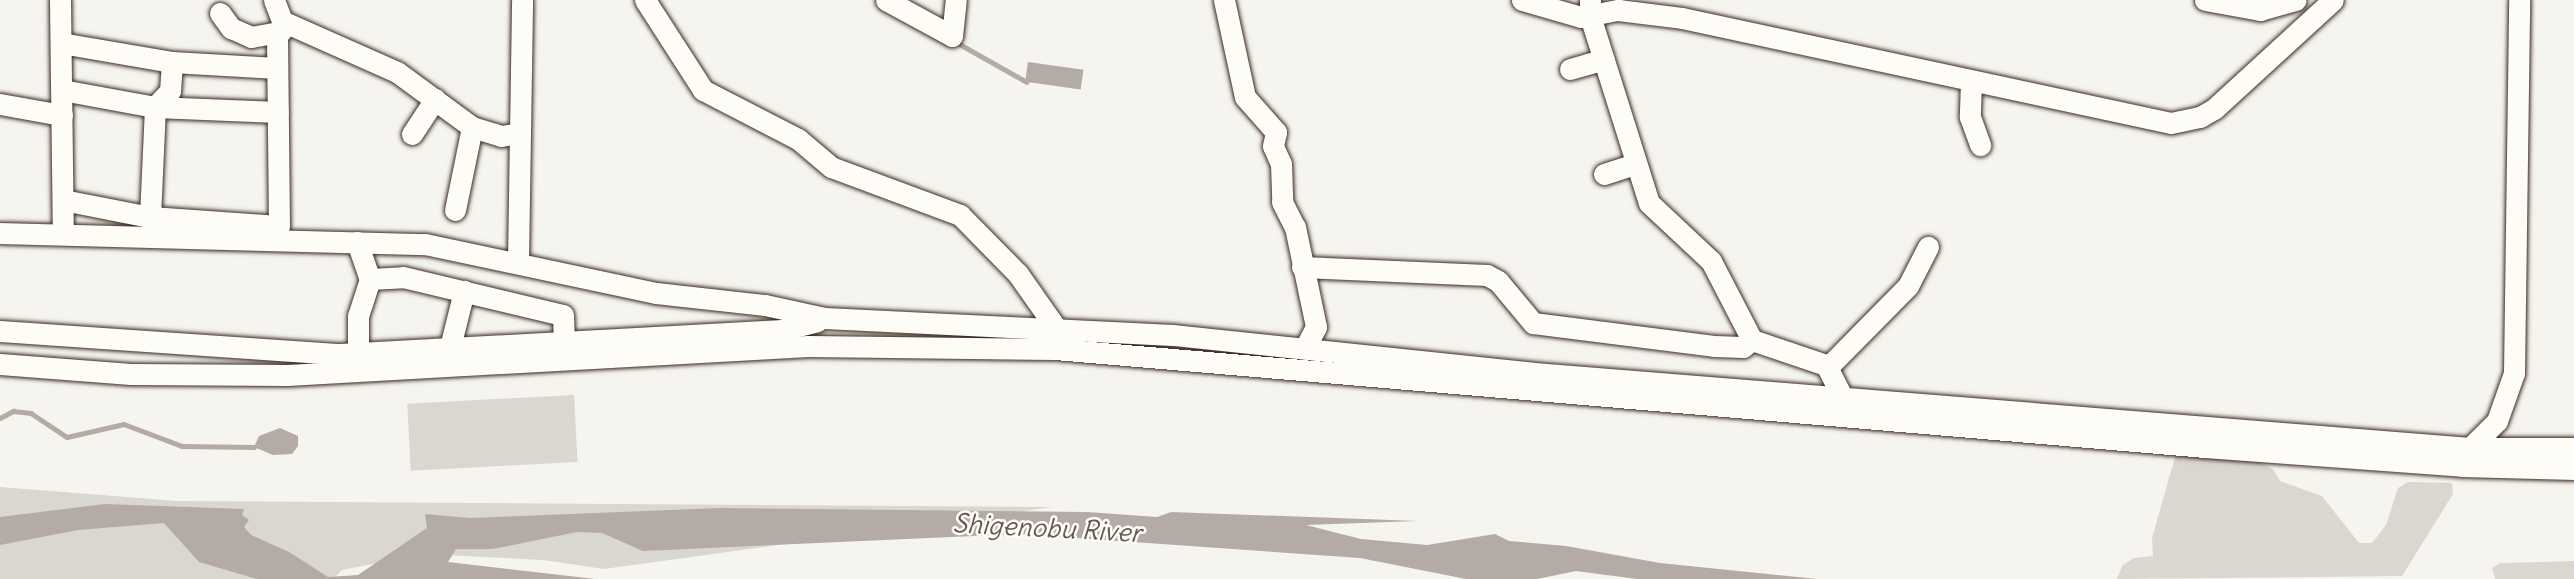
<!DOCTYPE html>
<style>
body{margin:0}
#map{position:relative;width:2574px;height:579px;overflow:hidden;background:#f5f4ee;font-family:Delius,sans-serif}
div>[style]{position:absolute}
.green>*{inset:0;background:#dad6d0;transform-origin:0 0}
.water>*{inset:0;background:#b4aca4;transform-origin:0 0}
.stream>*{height:4.5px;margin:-2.25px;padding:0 2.25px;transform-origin:2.25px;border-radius:2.25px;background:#b4aca4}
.roads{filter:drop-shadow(0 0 2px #3b2a1e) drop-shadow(0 0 2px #3b2a1e)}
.minor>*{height:21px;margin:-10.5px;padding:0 10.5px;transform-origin:10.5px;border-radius:10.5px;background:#fdfcf7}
span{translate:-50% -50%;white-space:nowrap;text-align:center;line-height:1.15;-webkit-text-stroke:5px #fdfcf7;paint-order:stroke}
.water-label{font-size:26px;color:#65584d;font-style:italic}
</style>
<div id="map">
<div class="green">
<div style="left:574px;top:395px;width:67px;height:167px;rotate:87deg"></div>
<div style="clip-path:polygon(2181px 453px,2254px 460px,2273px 469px,2280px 481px,2322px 496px,2359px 543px,2372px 543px,2386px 525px,2398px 488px,2408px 482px,2452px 483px,2453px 494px,2402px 576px,2117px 579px,2122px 566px,2134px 558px,2153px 556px,2152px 538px,2175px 457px)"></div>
<div style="clip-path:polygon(0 487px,177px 501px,1053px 507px,604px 569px,543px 560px,425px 554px,342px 570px,333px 579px,0 579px)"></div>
<div style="clip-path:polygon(2574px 561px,2574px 579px,2495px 579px,2492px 568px,2501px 563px)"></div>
</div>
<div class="water">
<div style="left:1028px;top:62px;width:56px;height:20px;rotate:8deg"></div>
<div style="clip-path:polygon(280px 428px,298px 436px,298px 446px,292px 454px,273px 455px,254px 447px,259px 436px)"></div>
<div style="clip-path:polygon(105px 504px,244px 509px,242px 515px,249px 520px,244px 527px,251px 535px,289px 552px,328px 577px,358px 575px,427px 528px,425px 514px,470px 518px,720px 508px,1087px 512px,1157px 517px,1171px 512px,1417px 521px,1306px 525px,1361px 539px,1427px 545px,1495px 534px,1509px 541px,1566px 546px,1660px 563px,1817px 579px,1637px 579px,1576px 571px,1537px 579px,1466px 579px,1360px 558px,1019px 534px,643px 551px,602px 533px,577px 532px,493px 549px,456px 549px,448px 562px,595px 579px,257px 579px,199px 562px,164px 523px,78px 530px,0 545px,0 517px)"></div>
</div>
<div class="stream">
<div style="left:956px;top:42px;width:81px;rotate:29.4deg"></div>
<div style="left:0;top:418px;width:15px;rotate:-28deg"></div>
<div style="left:13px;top:411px;width:18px;rotate:6deg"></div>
<div style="left:31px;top:413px;width:43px;rotate:33.7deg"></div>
<div style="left:67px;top:437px;width:58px;rotate:-12.8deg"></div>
<div style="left:124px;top:424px;width:62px;rotate:20.8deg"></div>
<div style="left:182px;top:446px;width:72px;rotate:0.8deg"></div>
</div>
<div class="roads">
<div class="minor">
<div style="left:60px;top:0;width:234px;rotate:89.3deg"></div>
<div style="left:274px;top:0;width:22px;rotate:69deg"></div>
<div style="left:282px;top:21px;width:126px;rotate:23.9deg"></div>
<div style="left:397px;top:72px;width:93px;rotate:36.3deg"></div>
<div style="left:472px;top:127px;width:30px;rotate:17deg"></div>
<div style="left:501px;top:136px;width:19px;rotate:-9deg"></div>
<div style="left:645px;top:0;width:107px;rotate:57.2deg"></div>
<div style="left:703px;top:90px;width:107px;rotate:27.3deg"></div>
<div style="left:798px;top:139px;width:43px;rotate:40.3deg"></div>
<div style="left:831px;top:167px;width:138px;rotate:20.4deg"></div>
<div style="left:960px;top:215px;width:83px;rotate:45.5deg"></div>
<div style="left:1018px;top:274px;width:66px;rotate:54.9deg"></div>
<div style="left:886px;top:0;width:75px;rotate:28.6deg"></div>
<div style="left:952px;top:36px;width:36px;rotate:-84deg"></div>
<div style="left:1224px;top:0;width:99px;rotate:77.8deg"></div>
<div style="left:1245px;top:97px;width:47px;rotate:48.5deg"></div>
<div style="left:1276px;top:132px;width:14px;rotate:102deg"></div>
<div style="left:1273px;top:146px;width:20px;rotate:66deg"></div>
<div style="left:1281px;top:164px;width:38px;rotate:88deg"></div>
<div style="left:1282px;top:202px;width:28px;rotate:63deg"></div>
<div style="left:1295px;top:227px;width:102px;rotate:78.1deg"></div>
<div style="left:1316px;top:327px;width:24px;rotate:118deg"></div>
<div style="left:1522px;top:0;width:61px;rotate:16.1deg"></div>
<div style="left:1581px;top:17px;width:38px;rotate:-11deg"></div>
<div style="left:1618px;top:10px;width:64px;rotate:7.1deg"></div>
<div style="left:1682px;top:18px;width:500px;rotate:12.12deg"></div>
<div style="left:2171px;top:123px;width:30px;rotate:-12deg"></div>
<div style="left:2200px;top:117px;width:16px;rotate:-30deg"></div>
<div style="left:2214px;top:109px;width:161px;rotate:-42.5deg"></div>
<div style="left:1590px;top:0;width:16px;rotate:90deg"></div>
<div style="left:1590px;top:16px;width:196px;rotate:72.5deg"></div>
<div style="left:1649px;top:203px;width:85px;rotate:43.1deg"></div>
<div style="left:1711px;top:261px;width:89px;rotate:62.6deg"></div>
<div style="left:1752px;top:340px;width:78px;rotate:18.7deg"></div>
<div style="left:1826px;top:365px;width:36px;rotate:63deg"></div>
<div style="left:2205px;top:0;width:56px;rotate:10.3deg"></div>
<div style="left:2260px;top:10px;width:37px;rotate:-16deg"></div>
<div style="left:220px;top:13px;width:19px;rotate:54deg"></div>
<div style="left:231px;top:28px;width:22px;rotate:24deg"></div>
<div style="left:251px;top:37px;width:29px;rotate:-10deg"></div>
<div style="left:280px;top:32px;width:9px;rotate:-49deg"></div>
<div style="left:61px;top:43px;width:113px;rotate:9.7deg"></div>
<div style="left:172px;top:62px;width:105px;rotate:3.3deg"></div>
<div style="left:1570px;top:69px;width:35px;rotate:-16deg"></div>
<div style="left:1971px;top:82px;width:35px;rotate:92deg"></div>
<div style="left:1970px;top:117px;width:30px;rotate:70deg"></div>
<div style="left:62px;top:90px;width:95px;rotate:10.4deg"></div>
<div style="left:155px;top:107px;width:110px;rotate:92.6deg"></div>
<div style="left:0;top:104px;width:63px;rotate:10.1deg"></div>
<div style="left:155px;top:107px;width:123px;rotate:2.3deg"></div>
<div style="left:155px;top:107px;width:22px;rotate:-47deg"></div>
<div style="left:170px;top:91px;width:29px;rotate:-86deg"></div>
<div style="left:412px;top:134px;width:42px;rotate:-56.7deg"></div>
<div style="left:1604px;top:174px;width:32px;rotate:-18deg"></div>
<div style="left:63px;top:200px;width:89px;rotate:11.1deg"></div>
<div style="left:150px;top:217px;width:129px;rotate:4deg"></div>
<div style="left:279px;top:226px;width:193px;rotate:-90.6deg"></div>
<div style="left:455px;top:210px;width:85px;rotate:-78.4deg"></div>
<div style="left:0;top:233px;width:425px;rotate:1.5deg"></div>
<div style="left:425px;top:244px;width:236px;rotate:12deg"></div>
<div style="left:656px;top:293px;width:110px;rotate:6.3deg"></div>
<div style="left:765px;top:305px;width:61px;rotate:12.2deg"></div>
<div style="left:825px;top:318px;width:348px;rotate:2.8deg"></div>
<div style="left:1173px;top:335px;width:363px;rotate:6deg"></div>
<div style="left:1534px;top:373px;width:939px;rotate:4.58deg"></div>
<div style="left:2470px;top:448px;width:104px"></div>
<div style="left:357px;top:242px;width:39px;rotate:71deg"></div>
<div style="left:370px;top:279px;width:33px;rotate:-3deg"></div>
<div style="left:403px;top:277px;width:164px;rotate:13.4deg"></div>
<div style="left:563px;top:315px;width:26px;rotate:88deg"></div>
<div style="left:518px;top:261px;width:261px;rotate:-89.1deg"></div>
<div style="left:1302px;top:267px;width:185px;rotate:2.5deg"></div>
<div style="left:1487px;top:275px;width:13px;rotate:29deg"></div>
<div style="left:1498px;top:281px;width:55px;rotate:50.2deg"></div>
<div style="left:1533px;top:323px;width:182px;rotate:7.2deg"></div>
<div style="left:1714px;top:346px;width:29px;rotate:2deg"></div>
<div style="left:1743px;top:347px;width:11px;rotate:-38deg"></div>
<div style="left:0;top:331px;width:341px;rotate:3.9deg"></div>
<div style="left:340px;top:354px;width:443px;rotate:-3.1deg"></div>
<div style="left:782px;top:330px;width:36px;rotate:-14deg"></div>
<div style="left:450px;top:347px;width:58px;rotate:-76deg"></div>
<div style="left:358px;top:353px;width:37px;rotate:-90deg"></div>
<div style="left:358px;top:316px;width:39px;rotate:-72deg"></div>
<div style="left:0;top:364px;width:131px;rotate:4.4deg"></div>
<div style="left:131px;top:374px;width:156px;rotate:0.4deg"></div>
<div style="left:287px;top:375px;width:522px;rotate:-3.19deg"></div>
<div style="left:808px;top:346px;width:247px;rotate:0.7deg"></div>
<div style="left:1055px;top:349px;width:1154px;rotate:4.87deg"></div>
<div style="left:2205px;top:447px;width:258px;rotate:4.2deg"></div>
<div style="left:2462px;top:466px;width:112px;rotate:1.5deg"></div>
<div style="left:1828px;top:367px;width:114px;rotate:-45.4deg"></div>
<div style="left:1908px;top:286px;width:44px;rotate:-62.9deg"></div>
<div style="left:2470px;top:448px;width:38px;rotate:-45deg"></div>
<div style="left:2497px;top:421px;width:51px;rotate:-70.5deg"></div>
<div style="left:2514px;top:373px;width:373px;rotate:-89.2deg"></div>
</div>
</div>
<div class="water-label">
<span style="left:1047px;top:528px;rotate:3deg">Shigenobu River</span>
</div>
</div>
